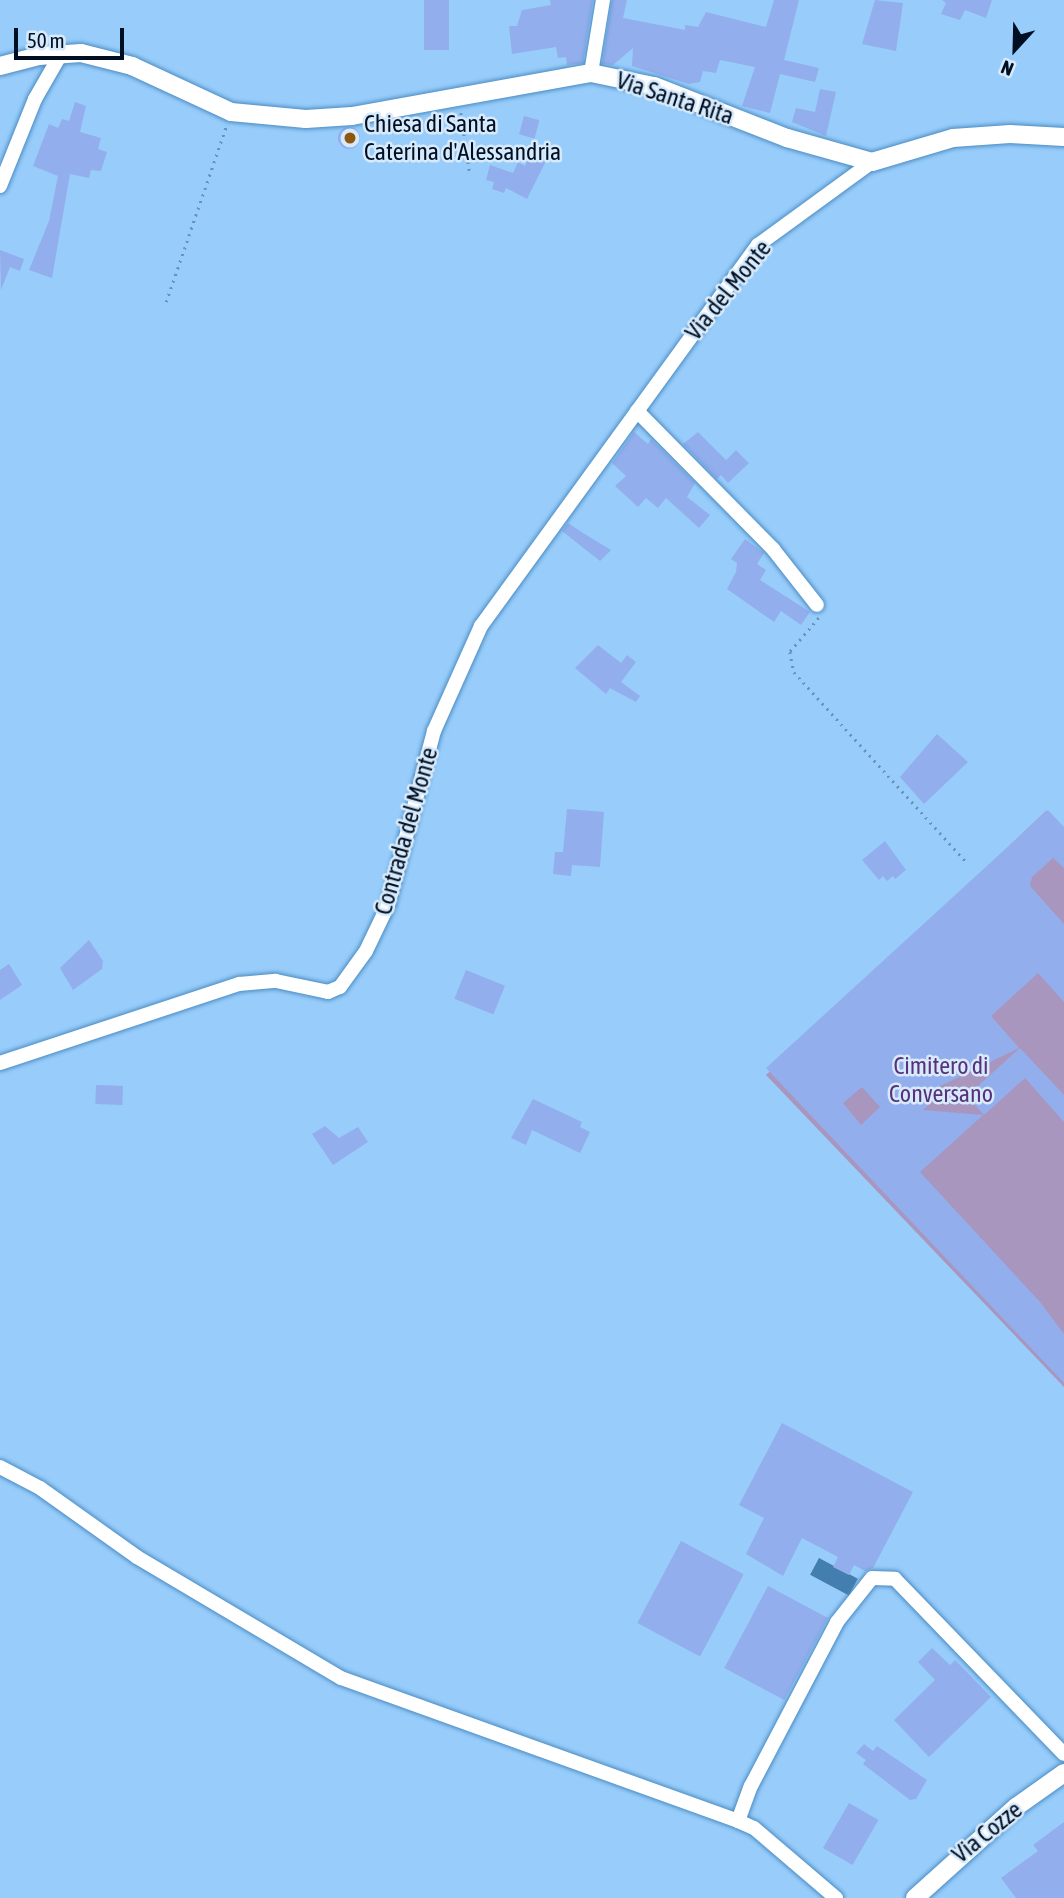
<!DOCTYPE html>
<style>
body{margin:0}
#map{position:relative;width:1064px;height:1898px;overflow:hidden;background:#98cdfb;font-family:"Asap Condensed",sans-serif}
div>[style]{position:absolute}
.green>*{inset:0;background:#a996be}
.water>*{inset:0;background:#437eae;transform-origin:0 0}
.building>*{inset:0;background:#92aeed;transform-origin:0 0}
.round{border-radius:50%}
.path>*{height:2.5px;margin-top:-1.25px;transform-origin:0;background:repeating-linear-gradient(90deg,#6992b8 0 2px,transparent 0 7px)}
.roads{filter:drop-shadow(0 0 2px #4b8cc3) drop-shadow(0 0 2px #4b8cc3)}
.minor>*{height:14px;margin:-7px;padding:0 7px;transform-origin:7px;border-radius:7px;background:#fff}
.tertiary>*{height:18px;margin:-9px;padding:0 9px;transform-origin:9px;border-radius:9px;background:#fff}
.dots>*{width:19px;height:19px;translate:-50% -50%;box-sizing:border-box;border:4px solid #d6eafc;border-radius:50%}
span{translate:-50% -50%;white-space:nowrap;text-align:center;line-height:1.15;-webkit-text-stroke:5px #d6eafc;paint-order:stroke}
.street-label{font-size:24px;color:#000e22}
.poi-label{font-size:24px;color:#000e22}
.left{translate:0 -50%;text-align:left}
.park-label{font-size:24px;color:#58307c}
.north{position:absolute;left:980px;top:14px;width:70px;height:70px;-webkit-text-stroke:5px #d6eafc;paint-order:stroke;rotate:202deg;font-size:19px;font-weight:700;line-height:28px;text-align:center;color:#000e22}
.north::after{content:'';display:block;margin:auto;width:24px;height:32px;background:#000e22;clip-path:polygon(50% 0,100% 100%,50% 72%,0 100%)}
.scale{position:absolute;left:14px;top:28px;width:110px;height:32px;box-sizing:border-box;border:4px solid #000e22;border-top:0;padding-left:9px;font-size:21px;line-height:24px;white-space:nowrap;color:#000e22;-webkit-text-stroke:5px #d6eafc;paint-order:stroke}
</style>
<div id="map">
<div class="green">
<div style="clip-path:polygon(1046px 811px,1064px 831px,1064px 1387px,766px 1075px)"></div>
</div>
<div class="water">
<div style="left:819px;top:1558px;width:44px;height:19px;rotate:28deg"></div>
</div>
<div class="building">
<div style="left:424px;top:0;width:25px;height:50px"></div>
<div style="clip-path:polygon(550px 0,593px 0,583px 63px,567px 65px,566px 57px,558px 58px,556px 47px,512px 54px,509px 26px,517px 26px,522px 10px,551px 5px)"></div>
<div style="clip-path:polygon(612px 0,627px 0,623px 18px,685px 30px,685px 25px,698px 27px,706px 12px,766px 27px,774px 0,799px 0,784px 60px,819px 68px,815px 82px,780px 74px,770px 113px,742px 106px,755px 67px,720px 60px,716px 73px,703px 71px,700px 82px,689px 84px,632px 66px,633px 48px,613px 65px,602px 64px)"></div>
<div style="clip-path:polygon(875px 0,903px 3px,896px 51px,862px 44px)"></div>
<div style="clip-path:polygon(942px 0,992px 0,986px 18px,965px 10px,960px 20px,941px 14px,946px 3px)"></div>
<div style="clip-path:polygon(820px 89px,836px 92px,826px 136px,792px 122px,796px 108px,815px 112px)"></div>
<div style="clip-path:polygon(75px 102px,86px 106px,80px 132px,101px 138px,98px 149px,107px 152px,101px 171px,91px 170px,89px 178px,70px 174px,52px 278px,29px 270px,49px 221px,58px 176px,33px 166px,49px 124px,58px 128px,62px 119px,69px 121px)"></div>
<div style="left:524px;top:116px;width:16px;height:19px;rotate:15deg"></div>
<div class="round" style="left:338px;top:127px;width:22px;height:22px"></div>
<div style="clip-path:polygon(531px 152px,547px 159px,527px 199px,506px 188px,504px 193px,492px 189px,494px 182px,486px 180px,490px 165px,513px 173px,518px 162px,525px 166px)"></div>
<div style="clip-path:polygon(0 250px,24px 259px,20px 271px,10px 267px,1px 290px)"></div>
<div style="clip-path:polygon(634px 432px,648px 444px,651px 439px,695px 483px,687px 497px,710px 515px,699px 528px,666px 498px,658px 508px,646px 498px,638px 507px,615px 486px,626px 476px,612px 463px)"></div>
<div style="clip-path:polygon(698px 432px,726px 460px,736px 450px,749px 463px,728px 483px,721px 475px,717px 479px,683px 444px)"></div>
<div style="clip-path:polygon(568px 523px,583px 533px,611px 550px,600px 561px,562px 531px)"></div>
<div style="clip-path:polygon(745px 539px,764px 553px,757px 564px,766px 570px,760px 580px,810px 612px,801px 625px,781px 611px,774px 622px,727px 589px,736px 572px,737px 563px,731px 559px)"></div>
<div style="clip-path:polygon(598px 645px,621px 663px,627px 655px,636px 662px,621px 682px,640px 696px,636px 702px,610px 688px,606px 694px,575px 668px)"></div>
<div style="clip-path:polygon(937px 734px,968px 762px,924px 804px,900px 777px)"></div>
<div style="clip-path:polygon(567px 809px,604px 812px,600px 867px,572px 865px,571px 876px,553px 874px,555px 852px,563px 852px)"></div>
<div style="clip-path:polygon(evenodd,1048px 810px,1064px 827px,1064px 868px,1053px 858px,1032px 877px,1030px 886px,1064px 924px,1064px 1002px,1038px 973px,991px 1016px,1019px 1048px,934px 1089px,939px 1094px,923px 1110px,983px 1115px,920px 1172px,1040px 1302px,1064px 1334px,1064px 1383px,766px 1068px,1048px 810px,862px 1087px,880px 1107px,861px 1125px,843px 1103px,862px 1087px)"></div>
<div style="clip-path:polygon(885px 841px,906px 870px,895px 879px,893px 876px,887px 881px,883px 876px,879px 880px,862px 860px)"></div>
<div style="clip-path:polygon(89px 940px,103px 961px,102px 969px,73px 990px,60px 968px)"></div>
<div style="clip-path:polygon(9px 964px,22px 985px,0 1000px,0 970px)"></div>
<div style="left:466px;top:970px;width:42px;height:31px;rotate:22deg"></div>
<div style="clip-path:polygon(1020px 1048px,1064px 1095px,1064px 1122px,1025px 1078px,984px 1115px,967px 1096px)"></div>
<div style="left:96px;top:1085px;width:27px;height:19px;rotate:2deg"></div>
<div style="clip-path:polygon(533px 1099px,582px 1122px,580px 1127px,590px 1132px,580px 1153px,532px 1130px,526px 1145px,511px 1138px)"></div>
<div style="clip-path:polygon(325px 1126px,339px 1138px,358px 1127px,368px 1142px,333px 1165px,312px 1134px)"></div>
<div style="clip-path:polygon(782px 1423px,913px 1492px,873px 1568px,865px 1571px,854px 1565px,849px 1575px,833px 1567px,838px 1557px,802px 1538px,783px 1576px,746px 1554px,764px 1518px,739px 1505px)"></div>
<div style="left:681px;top:1541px;width:71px;height:93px;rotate:28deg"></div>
<div style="left:768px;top:1586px;width:68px;height:93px;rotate:28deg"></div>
<div style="clip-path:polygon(932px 1648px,950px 1665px,955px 1660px,991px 1697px,929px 1757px,894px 1720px,935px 1680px,918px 1662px)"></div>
<div style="clip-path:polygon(864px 1744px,873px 1751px,877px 1746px,927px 1780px,916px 1799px,910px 1800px,863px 1764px,866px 1760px,856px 1753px)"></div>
<div style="left:849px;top:1803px;width:34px;height:52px;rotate:30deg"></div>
<div style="clip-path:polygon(1064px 1822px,1064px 1898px,1016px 1898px,1001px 1878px,1038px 1851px,1033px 1845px)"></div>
</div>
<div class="path">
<div style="left:461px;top:113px;width:63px;rotate:81.7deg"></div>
<div style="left:166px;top:302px;width:185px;rotate:-71.1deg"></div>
<div style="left:819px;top:618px;width:45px;rotate:130.5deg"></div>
<div style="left:790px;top:652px;width:20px;rotate:79deg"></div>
<div style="left:794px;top:672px;width:256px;rotate:47.8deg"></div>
</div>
<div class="roads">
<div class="minor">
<div style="left:591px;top:73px;width:74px;rotate:-80.7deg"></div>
<div style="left:0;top:186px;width:94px;rotate:-68.1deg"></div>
<div style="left:35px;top:99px;width:54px;rotate:-60.1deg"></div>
<div style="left:637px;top:411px;width:194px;rotate:45.4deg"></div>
<div style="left:773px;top:549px;width:71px;rotate:51.8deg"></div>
<div style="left:0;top:1063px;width:252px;rotate:-18.3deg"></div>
<div style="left:239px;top:984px;width:37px;rotate:-5deg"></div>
<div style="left:276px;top:981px;width:53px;rotate:11.9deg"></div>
<div style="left:328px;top:992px;width:13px;rotate:-23deg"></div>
<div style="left:340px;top:987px;width:44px;rotate:-54.2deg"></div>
<div style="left:366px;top:951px;width:51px;rotate:-64.4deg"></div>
<div style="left:388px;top:905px;width:180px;rotate:-75.2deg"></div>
<div style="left:434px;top:731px;width:115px;rotate:-65.9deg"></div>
<div style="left:481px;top:626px;width:471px;rotate:-54deg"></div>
<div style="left:758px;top:245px;width:141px;rotate:-36.1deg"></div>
<div style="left:0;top:1467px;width:45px;rotate:27.7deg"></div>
<div style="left:40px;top:1488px;width:119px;rotate:35.4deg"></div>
<div style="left:137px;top:1557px;width:237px;rotate:30.7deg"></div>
<div style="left:341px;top:1678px;width:422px;rotate:19.8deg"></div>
<div style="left:738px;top:1821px;width:17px;rotate:24deg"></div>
<div style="left:754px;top:1828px;width:108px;rotate:40.5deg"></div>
<div style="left:738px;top:1821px;width:37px;rotate:-70deg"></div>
<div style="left:751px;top:1786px;width:185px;rotate:-62.3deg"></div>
<div style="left:837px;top:1622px;width:56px;rotate:-51.5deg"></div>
<div style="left:872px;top:1578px;width:23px;rotate:2deg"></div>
<div style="left:895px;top:1579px;width:243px;rotate:46deg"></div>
</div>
<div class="tertiary">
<div style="left:0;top:66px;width:40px;rotate:-14.4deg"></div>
<div style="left:39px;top:56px;width:42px;rotate:-4.1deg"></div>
<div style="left:81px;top:53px;width:53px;rotate:14.3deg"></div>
<div style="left:132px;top:66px;width:109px;rotate:24.9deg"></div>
<div style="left:231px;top:112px;width:75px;rotate:5.3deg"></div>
<div style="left:306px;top:119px;width:46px;rotate:-3.7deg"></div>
<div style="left:352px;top:116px;width:243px;rotate:-10.2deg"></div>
<div style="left:591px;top:73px;width:64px;rotate:11.7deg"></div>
<div style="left:654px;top:86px;width:143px;rotate:21.4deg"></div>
<div style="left:787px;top:138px;width:88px;rotate:15.8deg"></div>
<div style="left:872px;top:162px;width:84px;rotate:-16.5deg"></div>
<div style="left:953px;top:138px;width:57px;rotate:-4deg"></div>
<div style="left:1010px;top:134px;width:54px;rotate:3.2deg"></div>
<div style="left:915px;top:1898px;width:136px;rotate:-42deg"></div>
<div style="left:1016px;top:1807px;width:59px;rotate:-35.3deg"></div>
</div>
</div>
<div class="dots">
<div style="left:350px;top:138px;background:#8e570d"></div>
</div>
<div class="street-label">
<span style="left:675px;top:98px;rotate:18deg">Via Santa Rita</span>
<span style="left:728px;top:290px;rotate:-51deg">Via del Monte</span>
<span style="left:406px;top:831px;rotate:-74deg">Contrada del Monte</span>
<span style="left:987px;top:1832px;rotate:-39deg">Via Cozze</span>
</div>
<div class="poi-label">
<span class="left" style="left:364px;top:138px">Chiesa di Santa<br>Caterina d'Alessandria</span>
</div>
<div class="park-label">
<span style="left:941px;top:1080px">Cimitero di<br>Conversano</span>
</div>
<div class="north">N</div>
<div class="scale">50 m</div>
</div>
